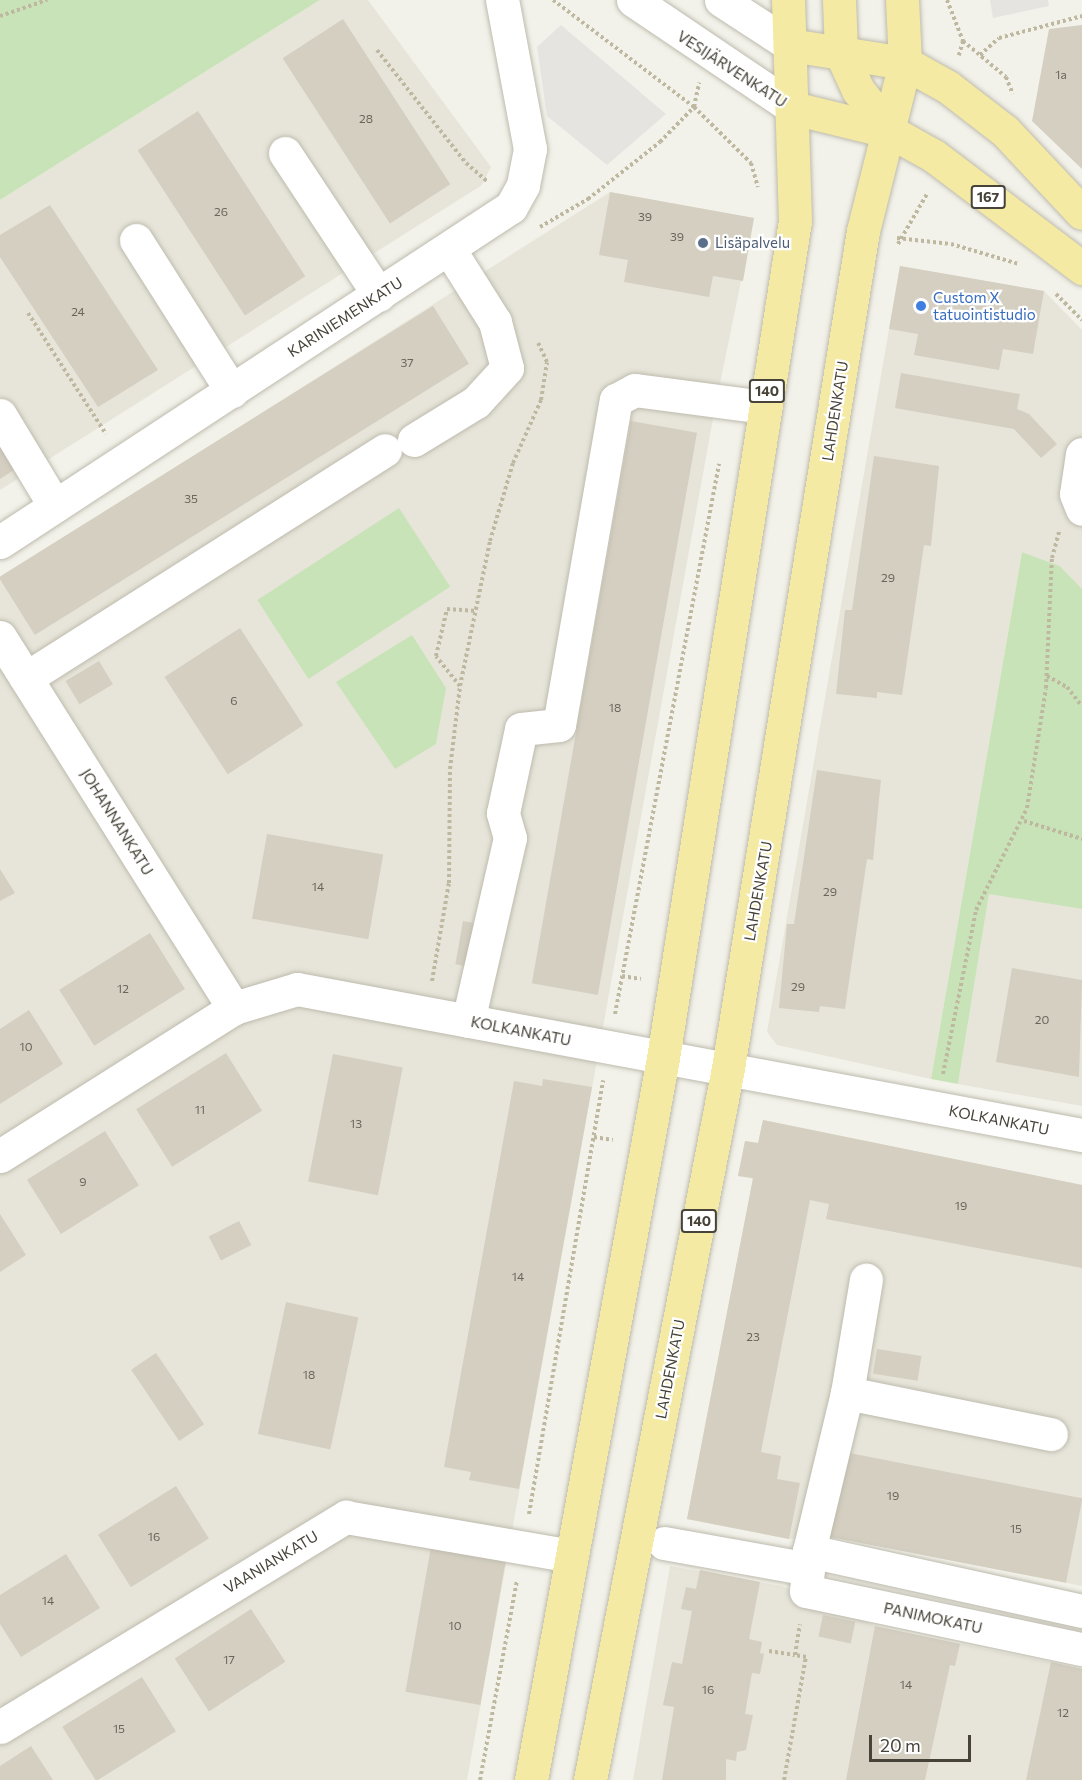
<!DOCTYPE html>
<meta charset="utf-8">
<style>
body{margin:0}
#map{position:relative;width:1082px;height:1780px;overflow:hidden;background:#f3f2ea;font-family:Commissioner,sans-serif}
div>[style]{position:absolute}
.residential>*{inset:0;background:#e7e5d9}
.green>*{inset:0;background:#c9e3b8;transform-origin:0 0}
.parking>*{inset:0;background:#e5e4e1}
.building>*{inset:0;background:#d4cfc1;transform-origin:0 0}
.path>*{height:4px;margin-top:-2px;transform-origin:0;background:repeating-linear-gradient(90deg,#beb8a0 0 3px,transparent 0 6px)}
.roads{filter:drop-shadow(0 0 2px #bebbae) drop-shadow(0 0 2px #bebbae)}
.minor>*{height:33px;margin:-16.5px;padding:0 16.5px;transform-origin:16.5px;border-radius:16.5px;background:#fff}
.major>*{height:33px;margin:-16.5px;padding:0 16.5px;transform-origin:16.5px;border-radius:16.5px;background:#f4eaa3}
.dots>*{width:16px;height:16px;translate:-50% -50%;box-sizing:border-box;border:3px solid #fff;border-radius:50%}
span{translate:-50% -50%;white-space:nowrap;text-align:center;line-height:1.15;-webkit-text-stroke:4.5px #fff;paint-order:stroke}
.number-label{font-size:12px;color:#6a665b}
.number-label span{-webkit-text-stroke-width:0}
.shield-label span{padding:2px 4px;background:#fff;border:2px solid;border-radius:4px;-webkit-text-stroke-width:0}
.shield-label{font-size:14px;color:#474339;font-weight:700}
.street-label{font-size:15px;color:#474339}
.service-label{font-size:15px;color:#4e5e75}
.left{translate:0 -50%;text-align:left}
.shop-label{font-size:15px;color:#366cbe}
.scale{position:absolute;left:869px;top:1735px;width:102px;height:27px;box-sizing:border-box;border:3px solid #474339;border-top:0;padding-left:8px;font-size:18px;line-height:21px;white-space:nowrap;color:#474339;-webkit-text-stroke:4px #fff;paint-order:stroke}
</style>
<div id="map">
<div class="residential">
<div style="clip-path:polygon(320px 0,368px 0,491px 167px,482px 185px,0 490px,0 200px)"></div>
<div style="clip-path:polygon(610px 192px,754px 218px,714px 413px,467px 1780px,0 1780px,0 579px)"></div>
<div style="clip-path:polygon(900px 266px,1044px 291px,1082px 330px,1082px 589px,1060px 566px,1022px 552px,931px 1079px,777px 1045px,767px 1032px)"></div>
<div style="clip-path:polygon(989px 893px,1082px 909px,1082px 1106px,958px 1084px)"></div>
<div style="clip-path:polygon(763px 1120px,1082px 1185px,1082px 1586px,830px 1537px,789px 1539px,687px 1519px,753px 1179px,738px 1176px,745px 1141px,758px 1143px)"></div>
<div style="clip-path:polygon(670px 1566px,782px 1586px,875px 1626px,1082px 1669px,1082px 1780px,633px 1780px)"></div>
</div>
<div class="green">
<div style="clip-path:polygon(0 0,320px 0,0 200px)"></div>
<div style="left:399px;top:508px;width:94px;height:169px;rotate:57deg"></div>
<div style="clip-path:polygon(1022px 552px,1060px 566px,1082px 589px,1082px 909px,989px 894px,958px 1084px,931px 1079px)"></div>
<div style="clip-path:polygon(412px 635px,446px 688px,436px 744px,395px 769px,336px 682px)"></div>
</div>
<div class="parking">
<div style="clip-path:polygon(990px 0,1048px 0,1049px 6px,993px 18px)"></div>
<div style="clip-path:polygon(561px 25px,666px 114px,607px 165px,547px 116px,537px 47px)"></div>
</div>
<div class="building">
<div style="left:343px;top:19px;width:197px;height:72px;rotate:57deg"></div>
<div style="clip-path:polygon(1082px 25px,1082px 169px,1032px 121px,1049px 29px)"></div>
<div style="left:198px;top:111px;width:197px;height:72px;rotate:57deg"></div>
<div style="clip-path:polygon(610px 192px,754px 218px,743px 281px,713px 276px,709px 297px,624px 282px,628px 260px,599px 255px)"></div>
<div style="clip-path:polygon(50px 205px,158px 370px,98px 407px,0 257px,0 235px)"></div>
<div style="clip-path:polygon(900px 266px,1044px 291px,1033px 354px,1003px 349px,999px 370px,914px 355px,918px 334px,889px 329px)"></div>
<div style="left:433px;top:306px;width:68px;height:512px;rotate:58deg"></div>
<div style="clip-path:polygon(901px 373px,1020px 394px,1017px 409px,1029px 414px,1057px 444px,1041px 458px,1014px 429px,895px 408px)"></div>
<div style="left:631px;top:421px;width:67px;height:571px;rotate:10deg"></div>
<div style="clip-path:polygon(0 447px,14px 470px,0 479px)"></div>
<div style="clip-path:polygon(874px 456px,939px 466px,931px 546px,924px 545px,902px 695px,877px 692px,877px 698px,836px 694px,845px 610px,852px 610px)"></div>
<div style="left:240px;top:628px;width:116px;height:90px;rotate:57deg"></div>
<div style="left:99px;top:661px;width:27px;height:39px;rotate:59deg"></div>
<div style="clip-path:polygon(817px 770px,881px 780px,873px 860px,867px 859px,845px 1009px,820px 1006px,819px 1012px,779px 1008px,787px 924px,794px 924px)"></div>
<div style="left:267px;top:834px;width:118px;height:86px;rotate:10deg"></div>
<div style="clip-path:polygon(0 869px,15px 893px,0 901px)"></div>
<div style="left:463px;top:921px;width:17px;height:44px;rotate:10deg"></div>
<div style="left:150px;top:933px;width:66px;height:107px;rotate:58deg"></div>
<div style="clip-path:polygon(1012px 968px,1082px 980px,1079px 1077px,996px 1062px)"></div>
<div style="clip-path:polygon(29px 1010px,63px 1064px,0 1104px,0 1029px)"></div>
<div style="left:226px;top:1053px;width:68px;height:106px;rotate:58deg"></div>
<div style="left:333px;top:1054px;width:71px;height:130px;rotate:11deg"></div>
<div style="clip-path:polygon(543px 1079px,592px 1087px,519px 1489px,469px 1480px,471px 1472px,444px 1467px,514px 1081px,542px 1086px)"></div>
<div style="clip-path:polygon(763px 1120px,1082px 1185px,1082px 1268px,826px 1219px,829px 1204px,810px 1200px,761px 1452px,781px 1456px,777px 1479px,800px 1483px,789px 1539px,687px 1519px,753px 1178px,738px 1176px,745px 1141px,758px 1143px)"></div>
<div style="left:105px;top:1131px;width:64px;height:92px;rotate:58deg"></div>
<div style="clip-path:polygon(0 1214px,26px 1255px,0 1272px)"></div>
<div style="left:239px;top:1221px;width:27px;height:34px;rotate:63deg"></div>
<div style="left:286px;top:1302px;width:74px;height:135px;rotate:12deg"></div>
<div style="left:877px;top:1349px;width:45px;height:25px;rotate:9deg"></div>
<div style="left:156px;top:1353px;width:86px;height:30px;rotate:56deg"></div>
<div style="left:839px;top:1451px;width:248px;height:86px;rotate:11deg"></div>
<div style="left:176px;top:1486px;width:62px;height:92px;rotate:58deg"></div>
<div style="left:431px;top:1547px;width:76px;height:147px;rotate:10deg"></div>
<div style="clip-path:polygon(66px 1554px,100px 1608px,21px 1657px,0 1624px,0 1595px)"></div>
<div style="clip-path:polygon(700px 1570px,760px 1582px,749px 1639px,762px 1642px,760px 1653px,764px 1654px,760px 1674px,752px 1673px,745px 1714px,753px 1715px,746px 1750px,737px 1752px,736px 1761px,726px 1759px,726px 1780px,662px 1780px,674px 1707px,663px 1705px,672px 1662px,682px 1664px,692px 1611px,681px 1609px,686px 1587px,696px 1589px)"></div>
<div style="left:251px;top:1609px;width:63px;height:91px;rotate:57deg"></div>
<div style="left:823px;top:1615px;width:33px;height:22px;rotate:12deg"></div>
<div style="clip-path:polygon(875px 1626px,960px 1644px,955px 1666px,950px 1665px,925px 1780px,846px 1780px)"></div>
<div style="clip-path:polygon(1051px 1662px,1082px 1669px,1082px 1780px,1026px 1780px)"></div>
<div style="left:142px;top:1677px;width:64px;height:94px;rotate:58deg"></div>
<div style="clip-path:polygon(31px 1746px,53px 1780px,0 1780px,0 1766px)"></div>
</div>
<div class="path">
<div style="left:553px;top:0;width:177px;rotate:37.2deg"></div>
<div style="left:694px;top:107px;width:80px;rotate:44.5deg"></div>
<div style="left:751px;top:163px;width:25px;rotate:74deg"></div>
<div style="left:947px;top:0;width:44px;rotate:68.7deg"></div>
<div style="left:963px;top:41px;width:15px;rotate:106deg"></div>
<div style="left:0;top:16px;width:50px;rotate:-18.8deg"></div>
<div style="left:963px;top:41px;width:56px;rotate:39.9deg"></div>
<div style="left:1006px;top:77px;width:18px;rotate:68deg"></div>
<div style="left:377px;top:50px;width:144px;rotate:51.8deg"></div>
<div style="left:466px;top:163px;width:29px;rotate:41deg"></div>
<div style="left:980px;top:55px;width:25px;rotate:-42deg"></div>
<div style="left:999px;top:38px;width:86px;rotate:-14.8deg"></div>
<div style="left:540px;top:227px;width:56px;rotate:-30.3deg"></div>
<div style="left:588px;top:199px;width:92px;rotate:-38.4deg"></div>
<div style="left:660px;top:142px;width:49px;rotate:-45.8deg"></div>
<div style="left:694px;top:107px;width:25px;rotate:-78deg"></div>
<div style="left:897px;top:238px;width:54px;rotate:6.3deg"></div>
<div style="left:951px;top:244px;width:71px;rotate:16.4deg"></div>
<div style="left:898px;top:244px;width:58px;rotate:-59.9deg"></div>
<div style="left:1056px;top:294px;width:37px;rotate:45deg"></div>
<div style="left:28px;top:313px;width:144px;rotate:57.2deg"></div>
<div style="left:1047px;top:676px;width:23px;rotate:29deg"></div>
<div style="left:1067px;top:687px;width:24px;rotate:52deg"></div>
<div style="left:460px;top:686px;width:38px;rotate:-129deg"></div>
<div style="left:436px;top:656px;width:48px;rotate:-76.8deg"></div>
<div style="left:447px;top:609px;width:30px;rotate:4deg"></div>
<div style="left:1024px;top:821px;width:61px;rotate:17.2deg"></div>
<div style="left:622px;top:976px;width:19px;rotate:9deg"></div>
<div style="left:432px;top:981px;width:99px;rotate:-80.2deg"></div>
<div style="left:449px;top:883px;width:114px;rotate:-89.5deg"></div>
<div style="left:450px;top:769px;width:84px;rotate:-83.1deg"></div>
<div style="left:460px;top:686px;width:148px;rotate:-78.3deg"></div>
<div style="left:490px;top:541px;width:81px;rotate:-73.6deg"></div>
<div style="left:513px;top:463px;width:69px;rotate:-66deg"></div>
<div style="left:541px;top:400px;width:38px;rotate:-81deg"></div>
<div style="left:547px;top:362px;width:21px;rotate:-115deg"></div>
<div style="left:615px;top:1014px;width:560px;rotate:-79.29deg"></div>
<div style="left:943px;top:1074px;width:167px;rotate:-78.6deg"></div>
<div style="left:976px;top:910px;width:114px;rotate:-63.4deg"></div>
<div style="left:1027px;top:808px;width:121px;rotate:-81deg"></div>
<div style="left:1046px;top:688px;width:130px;rotate:-87.4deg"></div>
<div style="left:1052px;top:558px;width:28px;rotate:-75deg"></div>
<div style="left:594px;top:1137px;width:19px;rotate:9deg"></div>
<div style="left:529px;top:1514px;width:440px;rotate:-80.3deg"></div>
<div style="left:769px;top:1651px;width:26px;rotate:9deg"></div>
<div style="left:480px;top:1780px;width:203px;rotate:-79.5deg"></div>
<div style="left:784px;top:1780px;width:125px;rotate:-79.9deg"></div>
<div style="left:806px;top:1657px;width:11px;rotate:-170deg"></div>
<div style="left:795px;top:1655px;width:31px;rotate:-81deg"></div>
</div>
<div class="roads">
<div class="minor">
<div style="left:633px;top:0;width:193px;rotate:34deg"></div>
<div style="left:721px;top:0;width:82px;rotate:33.1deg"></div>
<div style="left:285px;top:153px;width:170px;rotate:56.5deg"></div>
<div style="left:136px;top:240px;width:179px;rotate:57.6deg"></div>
<div style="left:0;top:415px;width:106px;rotate:58.9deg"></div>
<div style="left:414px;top:440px;width:73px;rotate:-31.5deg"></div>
<div style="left:476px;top:402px;width:46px;rotate:-47.6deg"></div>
<div style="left:507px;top:368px;width:48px;rotate:-104.6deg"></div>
<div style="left:495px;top:322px;width:86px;rotate:-122.2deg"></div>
<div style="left:1082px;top:454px;width:40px;rotate:98.5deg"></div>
<div style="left:1076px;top:494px;width:16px;rotate:68deg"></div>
<div style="left:0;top:542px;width:611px;rotate:-33.25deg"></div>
<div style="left:511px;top:207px;width:25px;rotate:-61deg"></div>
<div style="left:523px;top:185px;width:37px;rotate:-79deg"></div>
<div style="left:530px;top:149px;width:152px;rotate:-100.6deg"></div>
<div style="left:0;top:637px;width:439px;rotate:57.8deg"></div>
<div style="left:26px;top:678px;width:425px;rotate:-32.4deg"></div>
<div style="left:468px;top:1021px;width:188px;rotate:-77.1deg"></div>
<div style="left:510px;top:838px;width:26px;rotate:-106deg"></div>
<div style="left:503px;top:813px;width:86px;rotate:-77.9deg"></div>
<div style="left:521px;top:729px;width:38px;rotate:-6deg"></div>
<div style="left:559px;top:725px;width:330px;rotate:-80.1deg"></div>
<div style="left:616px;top:400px;width:21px;rotate:-28deg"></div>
<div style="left:635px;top:390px;width:130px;rotate:7.5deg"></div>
<div style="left:0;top:1156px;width:277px;rotate:-32.3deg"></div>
<div style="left:234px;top:1008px;width:66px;rotate:-16.8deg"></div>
<div style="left:297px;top:989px;width:798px;rotate:10.54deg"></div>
<div style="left:847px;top:1393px;width:115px;rotate:-80.5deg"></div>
<div style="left:664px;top:1543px;width:146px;rotate:10.2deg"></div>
<div style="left:808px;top:1569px;width:22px;rotate:95deg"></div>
<div style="left:806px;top:1591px;width:282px;rotate:11.9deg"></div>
<div style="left:809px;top:1551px;width:163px;rotate:-76.5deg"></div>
<div style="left:847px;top:1393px;width:208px;rotate:11.4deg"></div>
<div style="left:808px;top:1569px;width:18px;rotate:-87deg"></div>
<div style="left:809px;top:1551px;width:280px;rotate:12.4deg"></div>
<div style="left:0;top:1727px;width:405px;rotate:-31.3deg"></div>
<div style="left:346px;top:1517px;width:229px;rotate:9.8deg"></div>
</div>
<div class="major">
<div style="left:839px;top:0;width:53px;rotate:87.8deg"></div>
<div style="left:841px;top:53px;width:41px;rotate:65.3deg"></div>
<div style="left:858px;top:90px;width:53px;rotate:51.8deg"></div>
<div style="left:790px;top:45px;width:116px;rotate:8.9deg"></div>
<div style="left:905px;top:63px;width:49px;rotate:29.2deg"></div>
<div style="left:948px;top:87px;width:72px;rotate:37.7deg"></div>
<div style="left:1005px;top:131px;width:112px;rotate:46.8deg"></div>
<div style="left:793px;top:108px;width:101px;rotate:13.8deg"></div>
<div style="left:891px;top:132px;width:49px;rotate:29.2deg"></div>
<div style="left:934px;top:156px;width:186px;rotate:37.1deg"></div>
<div style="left:531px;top:1780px;width:734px;rotate:-79.64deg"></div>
<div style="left:663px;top:1058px;width:847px;rotate:-81.04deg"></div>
<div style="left:795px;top:221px;width:221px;rotate:-91.8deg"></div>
<div style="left:590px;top:1780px;width:725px;rotate:-79.03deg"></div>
<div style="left:728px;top:1068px;width:848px;rotate:-80.84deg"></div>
<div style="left:863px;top:231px;width:173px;rotate:-76deg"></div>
<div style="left:905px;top:63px;width:63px;rotate:-92.7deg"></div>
</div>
</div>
<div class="dots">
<div style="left:703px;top:243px;background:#5c6f8a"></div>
<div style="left:921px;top:306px;background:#3f7fe0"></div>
</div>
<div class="number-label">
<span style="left:1061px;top:75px">1a</span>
<span style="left:366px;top:119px">28</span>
<span style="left:221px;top:212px">26</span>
<span style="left:645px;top:217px">39</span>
<span style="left:677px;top:237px">39</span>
<span style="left:78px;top:312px">24</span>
<span style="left:407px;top:363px">37</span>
<span style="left:191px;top:499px">35</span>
<span style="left:888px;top:578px">29</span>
<span style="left:234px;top:701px">6</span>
<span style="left:615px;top:708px">18</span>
<span style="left:318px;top:887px">14</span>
<span style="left:830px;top:892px">29</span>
<span style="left:798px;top:987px">29</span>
<span style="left:123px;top:989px">12</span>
<span style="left:1042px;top:1020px">20</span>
<span style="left:26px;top:1047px">10</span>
<span style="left:200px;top:1110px">11</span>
<span style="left:356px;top:1124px">13</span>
<span style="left:83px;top:1182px">9</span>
<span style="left:961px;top:1206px">19</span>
<span style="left:518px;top:1277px">14</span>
<span style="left:753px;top:1337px">23</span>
<span style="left:309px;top:1375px">18</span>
<span style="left:893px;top:1496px">19</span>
<span style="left:1016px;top:1529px">15</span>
<span style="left:154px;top:1537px">16</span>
<span style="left:48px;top:1601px">14</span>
<span style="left:455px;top:1626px">10</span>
<span style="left:229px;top:1660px">17</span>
<span style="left:906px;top:1685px">14</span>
<span style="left:708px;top:1690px">16</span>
<span style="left:1063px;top:1713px">12</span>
<span style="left:119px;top:1729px">15</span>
</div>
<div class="shield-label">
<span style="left:988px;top:197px">167</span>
<span style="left:767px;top:391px">140</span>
<span style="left:699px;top:1221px">140</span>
</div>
<div class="street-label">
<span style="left:732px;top:69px;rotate:33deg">VESIJÄRVENKATU</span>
<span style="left:345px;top:317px;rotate:-33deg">KARINIEMENKATU</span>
<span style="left:835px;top:411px;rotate:-81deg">LAHDENKATU</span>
<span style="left:117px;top:822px;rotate:58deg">JOHANNANKATU</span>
<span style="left:758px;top:891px;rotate:-80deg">LAHDENKATU</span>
<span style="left:521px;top:1031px;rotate:11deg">KOLKANKATU</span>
<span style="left:999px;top:1120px;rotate:11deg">KOLKANKATU</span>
<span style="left:670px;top:1369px;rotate:-79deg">LAHDENKATU</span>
<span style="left:271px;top:1562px;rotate:-31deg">VAANIANKATU</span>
<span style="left:933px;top:1618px;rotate:12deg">PANIMOKATU</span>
</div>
<div class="service-label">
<span class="left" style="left:715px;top:243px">Lisäpalvelu</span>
</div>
<div class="shop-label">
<span class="left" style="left:933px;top:306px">Custom X<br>tatuointistudio</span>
</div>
<div class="scale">20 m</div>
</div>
